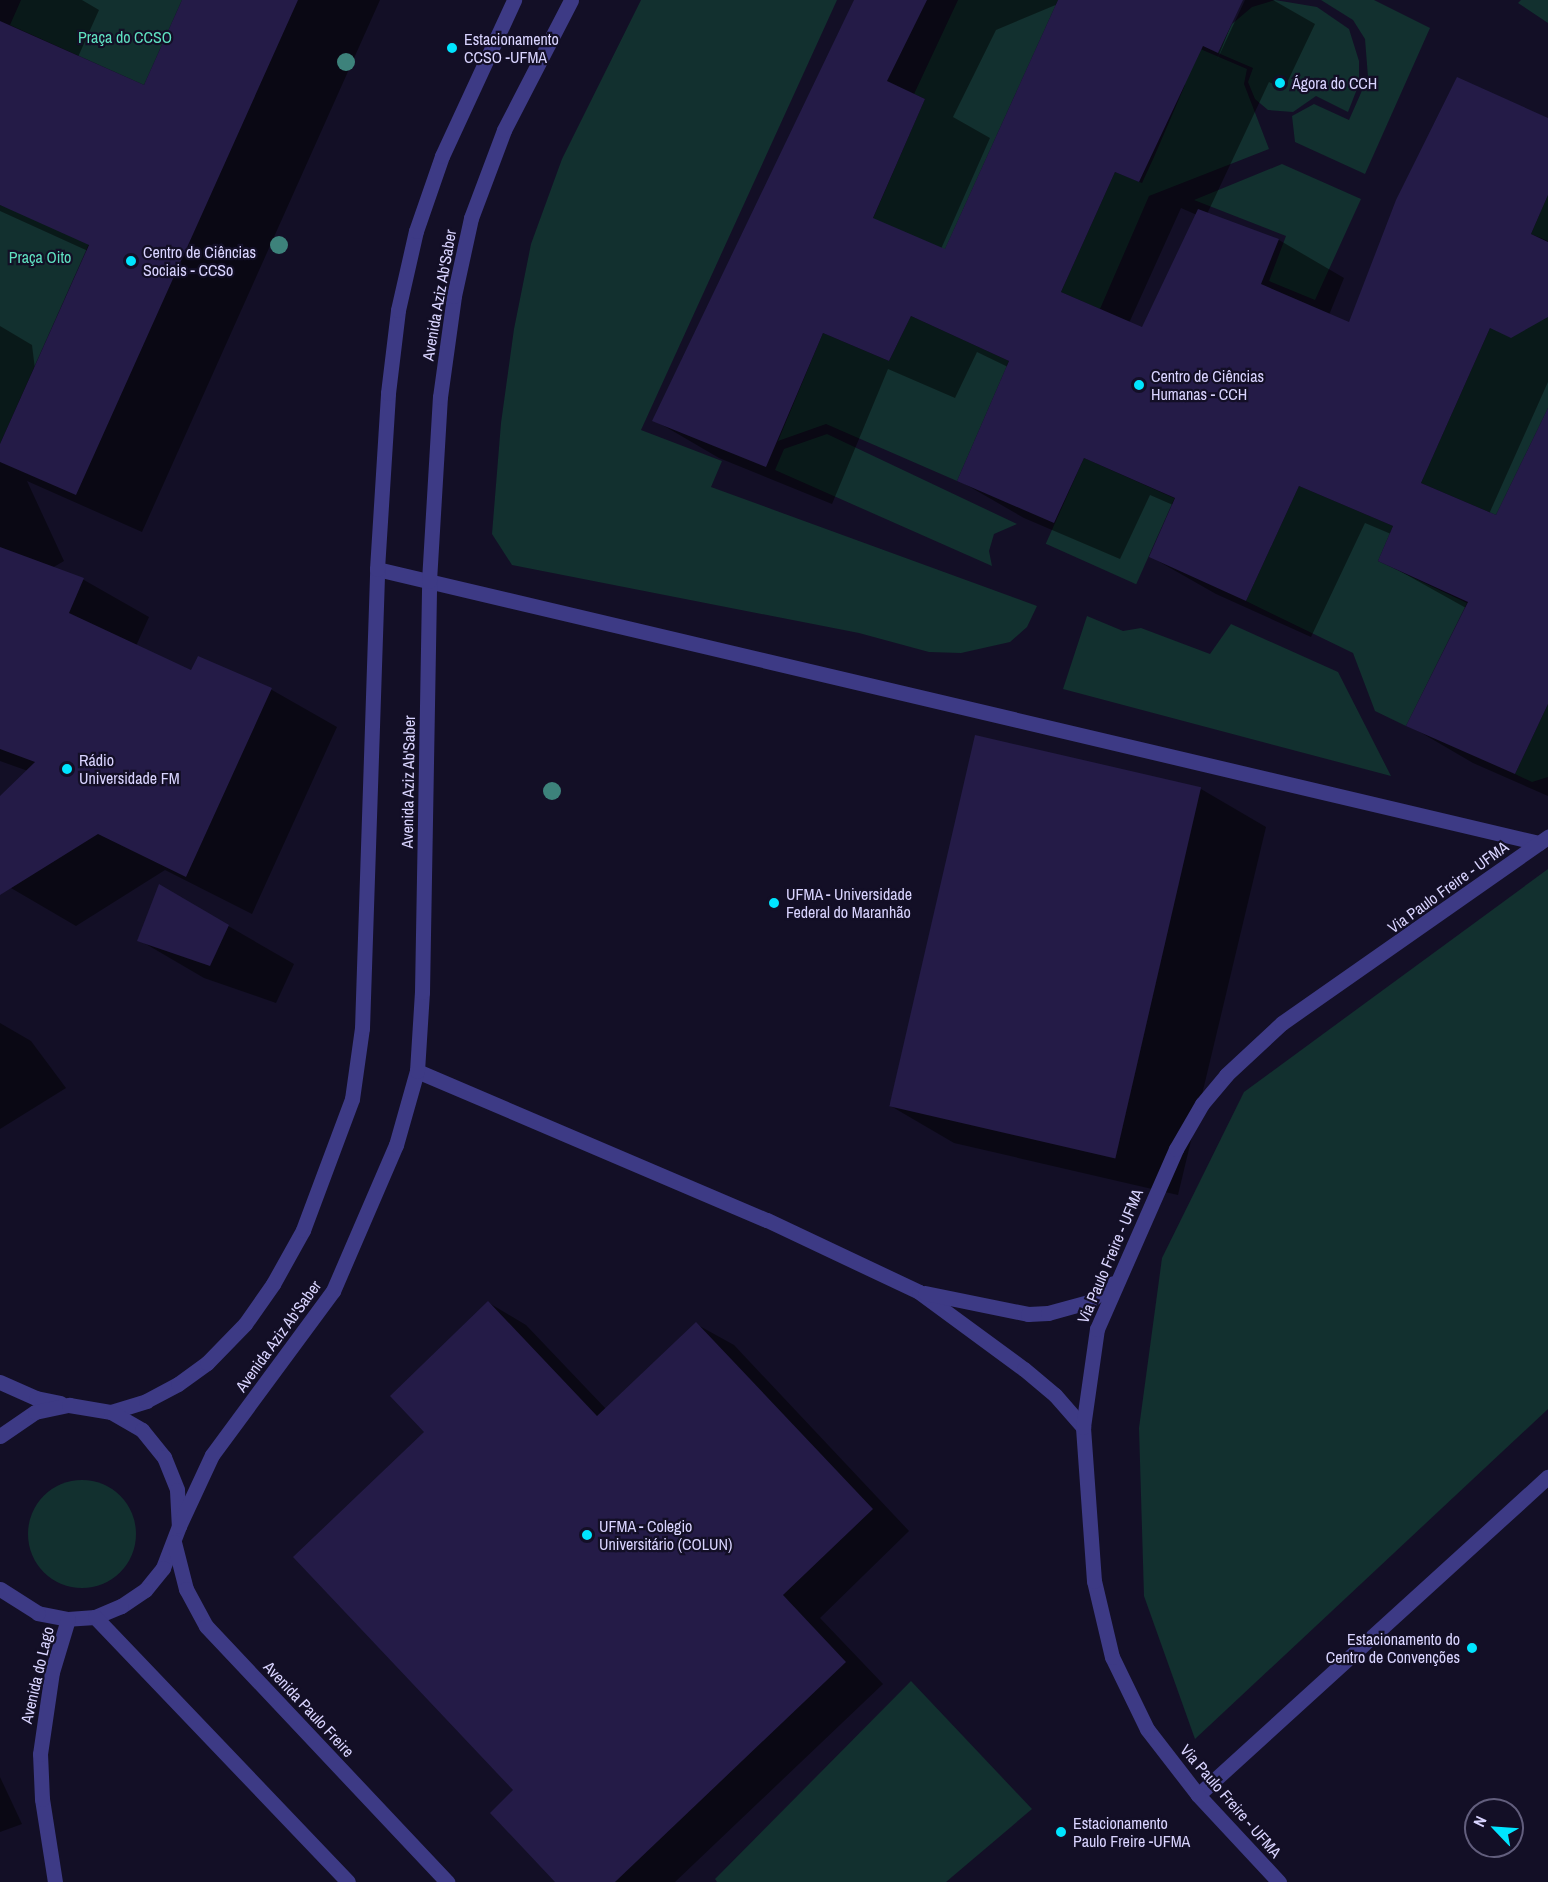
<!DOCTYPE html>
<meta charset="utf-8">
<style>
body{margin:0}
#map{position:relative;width:1548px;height:1882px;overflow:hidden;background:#130f26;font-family:"Archivo Narrow",sans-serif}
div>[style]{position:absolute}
.green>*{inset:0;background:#12302f;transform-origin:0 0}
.round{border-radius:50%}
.shadow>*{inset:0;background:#0007}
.building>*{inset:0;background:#241b47;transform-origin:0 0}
.minor>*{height:15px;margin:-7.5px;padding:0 7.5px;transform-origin:7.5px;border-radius:7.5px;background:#3d3a85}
.trees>*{width:18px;height:18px;margin:-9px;border-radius:50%;background:#3d827b}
.dots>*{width:16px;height:16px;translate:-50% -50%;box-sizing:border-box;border:3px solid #130f26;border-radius:50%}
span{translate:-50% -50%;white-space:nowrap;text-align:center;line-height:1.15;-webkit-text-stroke:4.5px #130f26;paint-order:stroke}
.park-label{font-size:16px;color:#5fe0c0}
.poi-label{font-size:16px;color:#d9d4ff}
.left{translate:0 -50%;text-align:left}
.right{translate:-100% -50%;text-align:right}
.street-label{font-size:16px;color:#d9d4ff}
.north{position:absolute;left:1464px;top:1798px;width:60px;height:60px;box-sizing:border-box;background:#130f26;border:2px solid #625e7d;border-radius:50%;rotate:295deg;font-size:16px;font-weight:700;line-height:24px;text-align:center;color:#d9d4ff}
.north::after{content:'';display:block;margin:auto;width:21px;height:27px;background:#00e5ff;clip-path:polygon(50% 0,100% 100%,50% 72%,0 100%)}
</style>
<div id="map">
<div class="green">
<div style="clip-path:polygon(21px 0,182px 0,144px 85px,10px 25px)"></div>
<div style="clip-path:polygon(641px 0,837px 0,641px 430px,722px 461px,711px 487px,1037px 606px,1027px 627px,1010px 642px,961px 653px,929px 652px,859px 633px,512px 565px,492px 534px,501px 423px,514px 329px,531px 244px,562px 159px)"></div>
<div style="clip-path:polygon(958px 0,1058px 0,932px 278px,861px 246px,925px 99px,914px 94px)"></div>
<div style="clip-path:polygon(1275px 0,1317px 7px,1349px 29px,1359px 61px,1359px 84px,1348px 112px,1316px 96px,1293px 112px,1268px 110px,1255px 99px,1248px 82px,1253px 68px,1218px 53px,1232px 24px,1252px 7px)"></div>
<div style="clip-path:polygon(1321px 0,1374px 0,1430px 28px,1365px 174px,1295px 142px,1292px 116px,1314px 104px,1349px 120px,1368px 77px,1365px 39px,1353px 20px)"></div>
<div style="clip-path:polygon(1521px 0,1548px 0,1548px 23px,1518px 3px)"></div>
<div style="clip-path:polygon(1177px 39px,1247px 69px,1244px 84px,1269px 149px,1149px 196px,1100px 309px,1061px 292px,1115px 172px,1142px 183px,1154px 157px,1185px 85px)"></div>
<div style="clip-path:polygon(1282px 164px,1361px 199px,1315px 300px,1269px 281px,1286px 236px,1194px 200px)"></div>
<div style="clip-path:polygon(1548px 195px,1548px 241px,1531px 234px)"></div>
<div style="clip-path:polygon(0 205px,92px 237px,0 444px)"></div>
<div style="clip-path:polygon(1548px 259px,1548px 408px,1496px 515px,1421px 483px,1490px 328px)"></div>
<div style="clip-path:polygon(911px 316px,1009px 361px,957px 481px,826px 424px,778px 441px,823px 333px,889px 361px)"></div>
<div style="clip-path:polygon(827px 434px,1017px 524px,994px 534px,989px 551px,992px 566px,775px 470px,784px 449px)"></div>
<div style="left:1084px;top:458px;width:99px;height:94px;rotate:24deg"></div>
<div style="clip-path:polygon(1299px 486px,1393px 526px,1378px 561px,1467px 603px,1406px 726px,1375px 711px,1353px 653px,1246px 601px)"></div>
<div style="clip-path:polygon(1087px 616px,1123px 631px,1141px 628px,1210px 654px,1231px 624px,1338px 672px,1391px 776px,1063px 689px)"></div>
<div style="clip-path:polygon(1548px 704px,1548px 777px,1532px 782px,1515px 774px)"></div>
<div style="clip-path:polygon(1548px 869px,1548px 1409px,1195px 1739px,1144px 1596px,1139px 1428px,1162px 1258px,1244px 1092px)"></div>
<div class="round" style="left:28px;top:1480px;width:108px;height:108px"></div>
<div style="clip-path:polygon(911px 1681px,1032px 1809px,946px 1882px,717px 1882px,715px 1879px)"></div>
</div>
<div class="shadow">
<div style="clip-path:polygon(0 0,82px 0,99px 10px,78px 57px,144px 87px,183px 0,380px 0,142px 532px,27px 481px,64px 561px,52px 568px,84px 580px,149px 617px,136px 646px,192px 672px,199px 657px,272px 690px,337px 727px,252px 914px,165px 870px,76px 926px,11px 888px,0 870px,0 798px,28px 771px,0 761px,0 326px,32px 345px,35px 369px,88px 251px,0 211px)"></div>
<div style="clip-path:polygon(evenodd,856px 0,1241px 0,1217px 60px,1245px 0,1273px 0,1315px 24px,1284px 89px,1269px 82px,1207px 214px,1279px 240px,1344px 278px,1329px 315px,1350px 324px,1548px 119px,1548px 382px,1489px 514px,1497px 517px,1548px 411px,1548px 796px,1473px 763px,1408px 725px,1466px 608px,1380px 560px,1391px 534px,1365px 523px,1311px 637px,1216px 594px,1151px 557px,1173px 505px,1150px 495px,1120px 559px,1024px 518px,958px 480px,1008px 367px,977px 352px,955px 398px,888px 369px,832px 504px,719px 458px,654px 420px,856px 0,1058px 4px,946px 251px,941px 249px,990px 138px,953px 117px,996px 30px,1058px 4px,856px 0,1181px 208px,1197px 215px,1142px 329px,1129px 323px,1181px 208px)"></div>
<div style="clip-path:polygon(1201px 789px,1266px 827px,1178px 1195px,954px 1143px,889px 1105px)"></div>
<div style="clip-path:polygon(159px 886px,294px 964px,276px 1003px,204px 978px,139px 940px)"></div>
<div style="clip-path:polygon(0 1023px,31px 1041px,66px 1088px,0 1129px)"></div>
<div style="clip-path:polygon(489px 1303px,526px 1325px,606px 1409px,696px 1324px,734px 1345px,909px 1531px,820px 1618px,883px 1684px,675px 1882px,557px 1882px,515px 1790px,426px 1432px)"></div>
<div style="clip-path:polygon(0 1777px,22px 1824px,0 1832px)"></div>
</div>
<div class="building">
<div style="clip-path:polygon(182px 0,298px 0,76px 495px,0 462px,0 444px,89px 245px,0 205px,0 21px,144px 85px)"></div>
<div style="clip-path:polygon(854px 0,927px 0,887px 81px,925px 99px,873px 218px,945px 249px,1058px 0,1243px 0,1218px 53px,1203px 46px,1139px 182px,1115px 172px,1061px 292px,1142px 327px,1198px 209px,1279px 239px,1261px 284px,1349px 322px,1396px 200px,1457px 77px,1548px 118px,1548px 195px,1531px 234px,1548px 242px,1548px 317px,1511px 338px,1490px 328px,1421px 483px,1496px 515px,1548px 408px,1548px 704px,1515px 774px,1406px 726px,1468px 602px,1378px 561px,1393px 526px,1299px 486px,1246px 601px,1149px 557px,1175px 498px,1084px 458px,1054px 523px,957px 481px,1009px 361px,911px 316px,889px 361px,823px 333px,766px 467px,652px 421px)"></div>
<div style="clip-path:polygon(0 547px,84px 578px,69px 613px,191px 670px,198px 656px,272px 688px,186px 877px,98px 834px,0 895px,0 796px,35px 762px,0 749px)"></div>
<div style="left:975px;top:735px;width:232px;height:381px;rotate:13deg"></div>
<div style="clip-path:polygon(159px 884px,229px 925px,210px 966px,137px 941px)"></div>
<div style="clip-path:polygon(488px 1301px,597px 1416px,696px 1322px,873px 1509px,783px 1595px,846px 1662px,615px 1882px,555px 1882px,490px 1813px,513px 1790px,293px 1557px,424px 1432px,390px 1396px)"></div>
</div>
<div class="minor">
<div style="left:377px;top:569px;width:1194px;rotate:13.27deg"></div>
<div style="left:417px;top:1071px;width:380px;rotate:23.1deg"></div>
<div style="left:767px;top:1220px;width:168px;rotate:25.3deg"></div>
<div style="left:919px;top:1292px;width:130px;rotate:36.3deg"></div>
<div style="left:1024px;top:1369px;width:40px;rotate:40deg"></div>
<div style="left:1055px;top:1395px;width:43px;rotate:48.8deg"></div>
<div style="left:925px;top:1293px;width:105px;rotate:11.5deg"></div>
<div style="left:1028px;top:1314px;width:20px;rotate:-3deg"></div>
<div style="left:1048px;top:1313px;width:41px;rotate:-15.4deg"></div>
<div style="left:1088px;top:1302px;width:31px;rotate:-37deg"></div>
<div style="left:0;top:1382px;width:39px;rotate:24deg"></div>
<div style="left:36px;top:1398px;width:25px;rotate:12deg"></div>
<div style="left:111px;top:1412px;width:37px;rotate:-17deg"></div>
<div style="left:146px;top:1401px;width:36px;rotate:-28deg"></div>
<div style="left:178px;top:1384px;width:36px;rotate:-36deg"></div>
<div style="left:207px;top:1363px;width:54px;rotate:-45.7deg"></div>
<div style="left:245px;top:1324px;width:49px;rotate:-55deg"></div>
<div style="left:273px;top:1284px;width:62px;rotate:-60.9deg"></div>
<div style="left:303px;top:1230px;width:140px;rotate:-69.5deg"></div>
<div style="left:352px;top:1099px;width:72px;rotate:-82deg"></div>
<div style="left:362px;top:1028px;width:459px;rotate:-88.1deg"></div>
<div style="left:377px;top:569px;width:176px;rotate:-86.4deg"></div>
<div style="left:388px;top:393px;width:84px;rotate:-83.1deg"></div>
<div style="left:398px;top:310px;width:81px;rotate:-77.2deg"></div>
<div style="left:416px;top:231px;width:79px;rotate:-70.9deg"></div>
<div style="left:442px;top:156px;width:172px;rotate:-65.2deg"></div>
<div style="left:0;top:1436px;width:42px;rotate:-34.4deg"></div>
<div style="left:35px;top:1412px;width:35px;rotate:-12deg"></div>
<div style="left:69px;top:1405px;width:43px;rotate:9.5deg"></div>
<div style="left:111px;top:1412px;width:36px;rotate:30deg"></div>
<div style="left:142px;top:1430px;width:35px;rotate:51deg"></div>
<div style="left:164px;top:1457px;width:35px;rotate:68deg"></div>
<div style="left:177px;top:1490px;width:36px;rotate:87deg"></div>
<div style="left:179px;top:1526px;width:45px;rotate:110.9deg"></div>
<div style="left:163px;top:1568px;width:28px;rotate:129deg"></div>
<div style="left:145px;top:1590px;width:29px;rotate:146deg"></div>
<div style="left:121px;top:1606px;width:28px;rotate:157deg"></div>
<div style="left:95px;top:1617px;width:27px;rotate:176deg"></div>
<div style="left:68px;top:1619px;width:31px;rotate:-169deg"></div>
<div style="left:38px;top:1613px;width:45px;rotate:-147.7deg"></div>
<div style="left:179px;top:1526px;width:78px;rotate:-65.1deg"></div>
<div style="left:212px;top:1455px;width:204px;rotate:-53.6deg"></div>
<div style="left:333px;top:1291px;width:159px;rotate:-66.7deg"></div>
<div style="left:396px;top:1145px;width:77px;rotate:-74.2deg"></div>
<div style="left:417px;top:1071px;width:79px;rotate:-86.4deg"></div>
<div style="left:422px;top:992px;width:411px;rotate:-89deg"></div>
<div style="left:429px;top:581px;width:184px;rotate:-86.6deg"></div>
<div style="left:440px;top:397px;width:102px;rotate:-82.1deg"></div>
<div style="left:454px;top:296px;width:80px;rotate:-77.7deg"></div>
<div style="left:471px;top:218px;width:94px;rotate:-69.4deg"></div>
<div style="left:504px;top:130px;width:146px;rotate:-62.7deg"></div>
<div style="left:174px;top:1542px;width:49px;rotate:75.7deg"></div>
<div style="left:186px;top:1589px;width:42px;rotate:61.6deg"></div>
<div style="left:206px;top:1626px;width:352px;rotate:46.7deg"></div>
<div style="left:95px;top:1617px;width:366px;rotate:46.3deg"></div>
<div style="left:1198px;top:1795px;width:473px;rotate:-42.3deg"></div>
<div style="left:55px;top:1882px;width:84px;rotate:-98.9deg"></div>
<div style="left:42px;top:1799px;width:45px;rotate:-92.5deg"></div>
<div style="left:40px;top:1754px;width:83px;rotate:-81.7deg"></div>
<div style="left:52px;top:1672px;width:55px;rotate:-73.2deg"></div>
<div style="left:1279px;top:1882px;width:119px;rotate:-133deg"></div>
<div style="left:1198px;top:1795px;width:83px;rotate:-127.7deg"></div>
<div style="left:1147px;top:1729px;width:80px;rotate:-115.9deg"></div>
<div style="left:1112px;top:1657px;width:78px;rotate:-103.3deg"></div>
<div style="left:1094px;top:1581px;width:154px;rotate:-94.1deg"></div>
<div style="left:1083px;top:1427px;width:99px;rotate:-81.9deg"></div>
<div style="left:1097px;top:1329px;width:197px;rotate:-66.3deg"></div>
<div style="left:1176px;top:1149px;width:52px;rotate:-60deg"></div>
<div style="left:1202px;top:1104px;width:38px;rotate:-50deg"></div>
<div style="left:1226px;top:1075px;width:76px;rotate:-42.9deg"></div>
<div style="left:1282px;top:1023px;width:325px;rotate:-35deg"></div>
</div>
<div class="trees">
<div style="left:346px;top:62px"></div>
<div style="left:279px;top:245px"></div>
<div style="left:552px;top:791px"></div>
</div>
<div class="dots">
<div style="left:452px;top:48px;background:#00e5ff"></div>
<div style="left:1280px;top:83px;background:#00e5ff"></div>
<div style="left:131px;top:261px;background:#00e5ff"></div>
<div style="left:1139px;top:385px;background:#00e5ff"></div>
<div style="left:67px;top:769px;background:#00e5ff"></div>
<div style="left:774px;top:903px;background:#00e5ff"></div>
<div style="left:587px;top:1535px;background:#00e5ff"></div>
<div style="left:1472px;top:1648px;background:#00e5ff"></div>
<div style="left:1061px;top:1832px;background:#00e5ff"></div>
</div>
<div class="park-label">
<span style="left:125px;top:37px">Praça do CCSO</span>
<span style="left:40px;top:257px">Praça Oito</span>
</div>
<div class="poi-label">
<span class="left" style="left:464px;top:48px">Estacionamento<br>CCSO -UFMA</span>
<span class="left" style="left:1292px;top:83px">Ágora do CCH</span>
<span class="left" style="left:143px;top:261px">Centro de Ciências<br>Sociais - CCSo</span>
<span class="left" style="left:1151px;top:385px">Centro de Ciências<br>Humanas - CCH</span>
<span class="left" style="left:79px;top:769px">Rádio<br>Universidade FM</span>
<span class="left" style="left:786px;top:903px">UFMA - Universidade<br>Federal do Maranhão</span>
<span class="left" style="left:599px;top:1535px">UFMA - Colegio<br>Universitário (COLUN)</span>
<span class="right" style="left:1460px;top:1648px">Estacionamento do<br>Centro de Convenções</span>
<span class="left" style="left:1073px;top:1832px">Estacionamento<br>Paulo Freire -UFMA</span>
</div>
<div class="street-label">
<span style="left:439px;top:295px;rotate:-80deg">Avenida Aziz Ab'Saber</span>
<span style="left:408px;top:782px;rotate:-89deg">Avenida Aziz Ab'Saber</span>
<span style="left:1448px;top:887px;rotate:-36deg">Via Paulo Freire - UFMA</span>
<span style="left:1110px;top:1256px;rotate:-67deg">Via Paulo Freire - UFMA</span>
<span style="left:278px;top:1336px;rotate:-54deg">Avenida Aziz Ab'Saber</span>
<span style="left:37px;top:1675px;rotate:-77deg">Avenida do Lago</span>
<span style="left:309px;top:1709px;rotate:47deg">Avenida Paulo Freire</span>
<span style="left:1231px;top:1801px;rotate:49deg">Via Paulo Freire - UFMA</span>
</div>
<div class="north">N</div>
</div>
